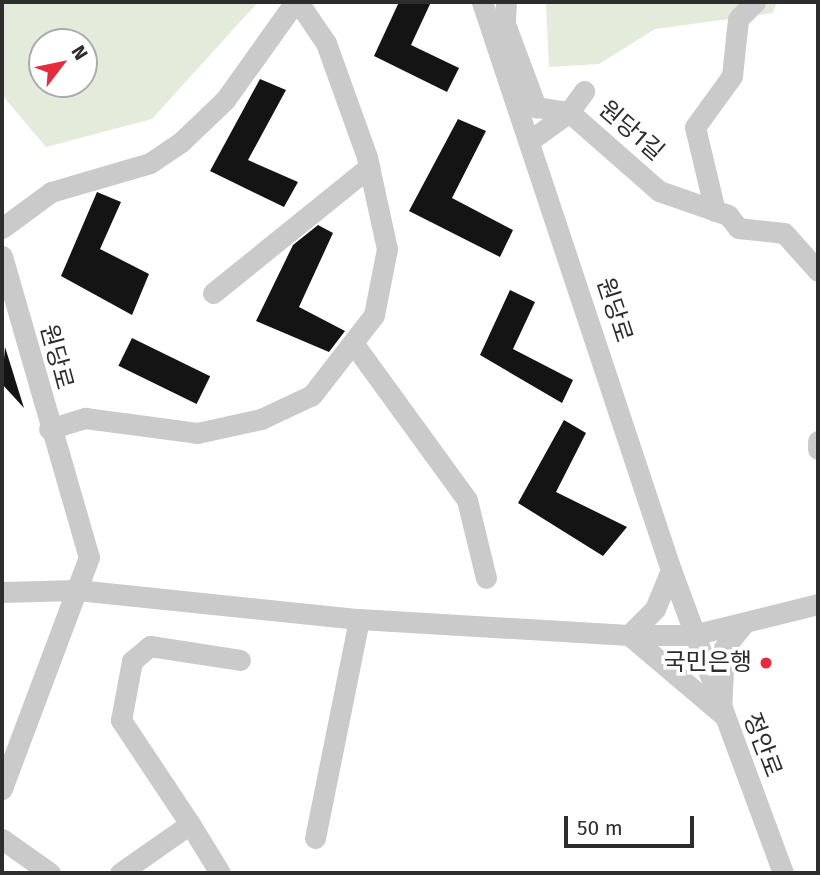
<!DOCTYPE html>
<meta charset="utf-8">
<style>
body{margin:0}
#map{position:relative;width:820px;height:875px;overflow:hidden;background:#fff;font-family:"Fira Sans","Noto Sans KR",sans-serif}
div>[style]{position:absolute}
.green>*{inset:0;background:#e3ebda}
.building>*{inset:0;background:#141414;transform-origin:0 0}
.minor>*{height:21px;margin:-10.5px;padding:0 10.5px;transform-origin:10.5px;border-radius:10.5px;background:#cacaca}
.dots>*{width:19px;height:19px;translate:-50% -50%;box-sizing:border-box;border:4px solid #fff;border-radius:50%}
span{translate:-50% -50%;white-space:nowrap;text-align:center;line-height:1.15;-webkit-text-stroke:7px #fff;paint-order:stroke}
.street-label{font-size:24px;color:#2d2d2d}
.poi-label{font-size:24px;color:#2d2d2d}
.right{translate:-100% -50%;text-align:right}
.frame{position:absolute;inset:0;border:4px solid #2d2d2d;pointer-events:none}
.north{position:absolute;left:28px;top:28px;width:70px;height:70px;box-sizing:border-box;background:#fff;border:2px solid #ababab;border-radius:50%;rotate:58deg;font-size:19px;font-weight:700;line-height:28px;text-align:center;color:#2d2d2d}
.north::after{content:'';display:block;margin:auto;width:24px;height:32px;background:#e82b3c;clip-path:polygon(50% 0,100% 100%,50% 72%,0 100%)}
.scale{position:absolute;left:564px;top:816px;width:130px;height:32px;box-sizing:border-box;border:4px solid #2d2d2d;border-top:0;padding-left:9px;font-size:21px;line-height:24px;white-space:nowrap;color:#2d2d2d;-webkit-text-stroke:5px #fff;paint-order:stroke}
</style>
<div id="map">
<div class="green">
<div style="clip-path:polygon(evenodd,2px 2px,258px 2px,152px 119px,46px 147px,2px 95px,2px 2px,42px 42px,84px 42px,84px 84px,42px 84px,42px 42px)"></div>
<div style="clip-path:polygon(546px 2px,777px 2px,773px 13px,655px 29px,599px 64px,549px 67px)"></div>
</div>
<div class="building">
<div style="clip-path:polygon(399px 2px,431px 2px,411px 45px,459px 68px,447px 92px,374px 56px)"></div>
<div style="clip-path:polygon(260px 79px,286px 90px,248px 160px,298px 182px,284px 207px,210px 171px)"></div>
<div style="clip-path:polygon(458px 119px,486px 131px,452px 198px,513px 230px,500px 257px,409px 211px)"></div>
<div style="clip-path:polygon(97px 192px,121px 202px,100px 249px,149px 274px,132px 315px,61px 276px)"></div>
<div style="clip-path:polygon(318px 225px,333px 233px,299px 307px,345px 331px,329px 352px,256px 321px,293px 245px)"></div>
<div style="clip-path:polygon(510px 290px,535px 302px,513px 349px,573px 380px,562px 403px,480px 355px)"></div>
<div style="left:132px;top:338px;width:87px;height:31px;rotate:26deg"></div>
<div style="clip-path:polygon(5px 347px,24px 408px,2px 384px)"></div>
<div style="clip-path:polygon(564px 420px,586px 433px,556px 492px,627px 527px,603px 556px,518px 503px)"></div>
</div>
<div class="minor">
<div style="left:482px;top:2px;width:599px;rotate:71.6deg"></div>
<div style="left:671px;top:570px;width:323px;rotate:69.7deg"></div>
<div style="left:506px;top:2px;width:22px;rotate:93deg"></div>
<div style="left:505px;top:24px;width:89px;rotate:69.5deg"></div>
<div style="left:536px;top:107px;width:33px;rotate:9deg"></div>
<div style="left:569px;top:112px;width:120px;rotate:41.3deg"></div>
<div style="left:659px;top:191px;width:73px;rotate:19.2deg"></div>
<div style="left:728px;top:215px;width:16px;rotate:52deg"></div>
<div style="left:738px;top:228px;width:46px;rotate:6.2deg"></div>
<div style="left:784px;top:233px;width:51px;rotate:48.2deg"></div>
<div style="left:532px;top:139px;width:46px;rotate:-36.1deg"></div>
<div style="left:569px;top:112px;width:26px;rotate:-54deg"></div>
<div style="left:715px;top:211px;width:86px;rotate:-103.4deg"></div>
<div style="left:695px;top:127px;width:63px;rotate:-54deg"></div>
<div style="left:732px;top:76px;width:57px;rotate:-84deg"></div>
<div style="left:738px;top:19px;width:24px;rotate:-45deg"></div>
<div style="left:2px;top:228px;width:61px;rotate:-36.3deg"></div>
<div style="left:51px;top:192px;width:103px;rotate:-16.3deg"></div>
<div style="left:150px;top:163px;width:37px;rotate:-34deg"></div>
<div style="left:181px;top:142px;width:61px;rotate:-43.7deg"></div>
<div style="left:225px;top:100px;width:120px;rotate:-54.5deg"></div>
<div style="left:2px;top:256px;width:313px;rotate:73.9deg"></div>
<div style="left:89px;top:557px;width:248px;rotate:110.6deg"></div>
<div style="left:213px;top:293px;width:201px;rotate:-38.9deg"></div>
<div style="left:353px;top:343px;width:194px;rotate:54deg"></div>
<div style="left:467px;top:500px;width:80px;rotate:76.3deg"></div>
<div style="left:49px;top:429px;width:38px;rotate:-17deg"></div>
<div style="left:85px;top:418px;width:113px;rotate:7.6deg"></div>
<div style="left:197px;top:433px;width:66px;rotate:-12.3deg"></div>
<div style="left:261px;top:419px;width:56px;rotate:-25.2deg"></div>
<div style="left:312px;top:395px;width:101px;rotate:-52.2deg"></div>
<div style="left:374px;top:315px;width:67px;rotate:-78.9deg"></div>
<div style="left:387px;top:249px;width:94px;rotate:-102.3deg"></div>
<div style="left:367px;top:157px;width:121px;rotate:-109.8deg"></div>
<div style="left:326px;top:43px;width:50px;rotate:-124.3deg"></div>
<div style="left:818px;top:441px;width:8px;rotate:90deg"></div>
<div style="left:671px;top:570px;width:42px;rotate:112.3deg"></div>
<div style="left:655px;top:609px;width:37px;rotate:135deg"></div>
<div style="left:629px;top:635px;width:121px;rotate:40.3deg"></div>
<div style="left:721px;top:713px;width:65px;rotate:-87.4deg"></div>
<div style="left:724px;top:648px;width:33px;rotate:-51deg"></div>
<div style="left:2px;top:592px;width:75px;rotate:-1.5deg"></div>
<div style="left:77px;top:590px;width:283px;rotate:5.9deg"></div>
<div style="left:359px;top:619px;width:270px;rotate:3.4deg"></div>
<div style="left:629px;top:635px;width:64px"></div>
<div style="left:693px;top:635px;width:129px;rotate:-13.9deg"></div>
<div style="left:190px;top:824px;width:57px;rotate:58.5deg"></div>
<div style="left:315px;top:838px;width:223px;rotate:-78.6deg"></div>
<div style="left:2px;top:839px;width:59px;rotate:35.3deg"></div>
<div style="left:120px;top:873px;width:85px;rotate:-35deg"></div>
<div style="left:190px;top:824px;width:125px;rotate:-123.6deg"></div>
<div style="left:121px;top:720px;width:60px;rotate:-79.4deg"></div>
<div style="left:132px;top:661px;width:23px;rotate:-40deg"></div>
<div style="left:150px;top:646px;width:91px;rotate:8.8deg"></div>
</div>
<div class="dots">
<div style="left:766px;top:663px;background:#e82b3c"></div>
</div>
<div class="street-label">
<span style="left:631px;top:131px;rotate:41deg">원당1길</span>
<span style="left:614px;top:310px;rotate:72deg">원당로</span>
<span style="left:56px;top:357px;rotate:75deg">원당로</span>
<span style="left:762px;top:745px;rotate:69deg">정안로</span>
</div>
<div class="poi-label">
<span class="right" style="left:752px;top:663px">국민은행</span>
</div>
<div class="frame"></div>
<div class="north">N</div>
<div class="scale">50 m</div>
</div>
